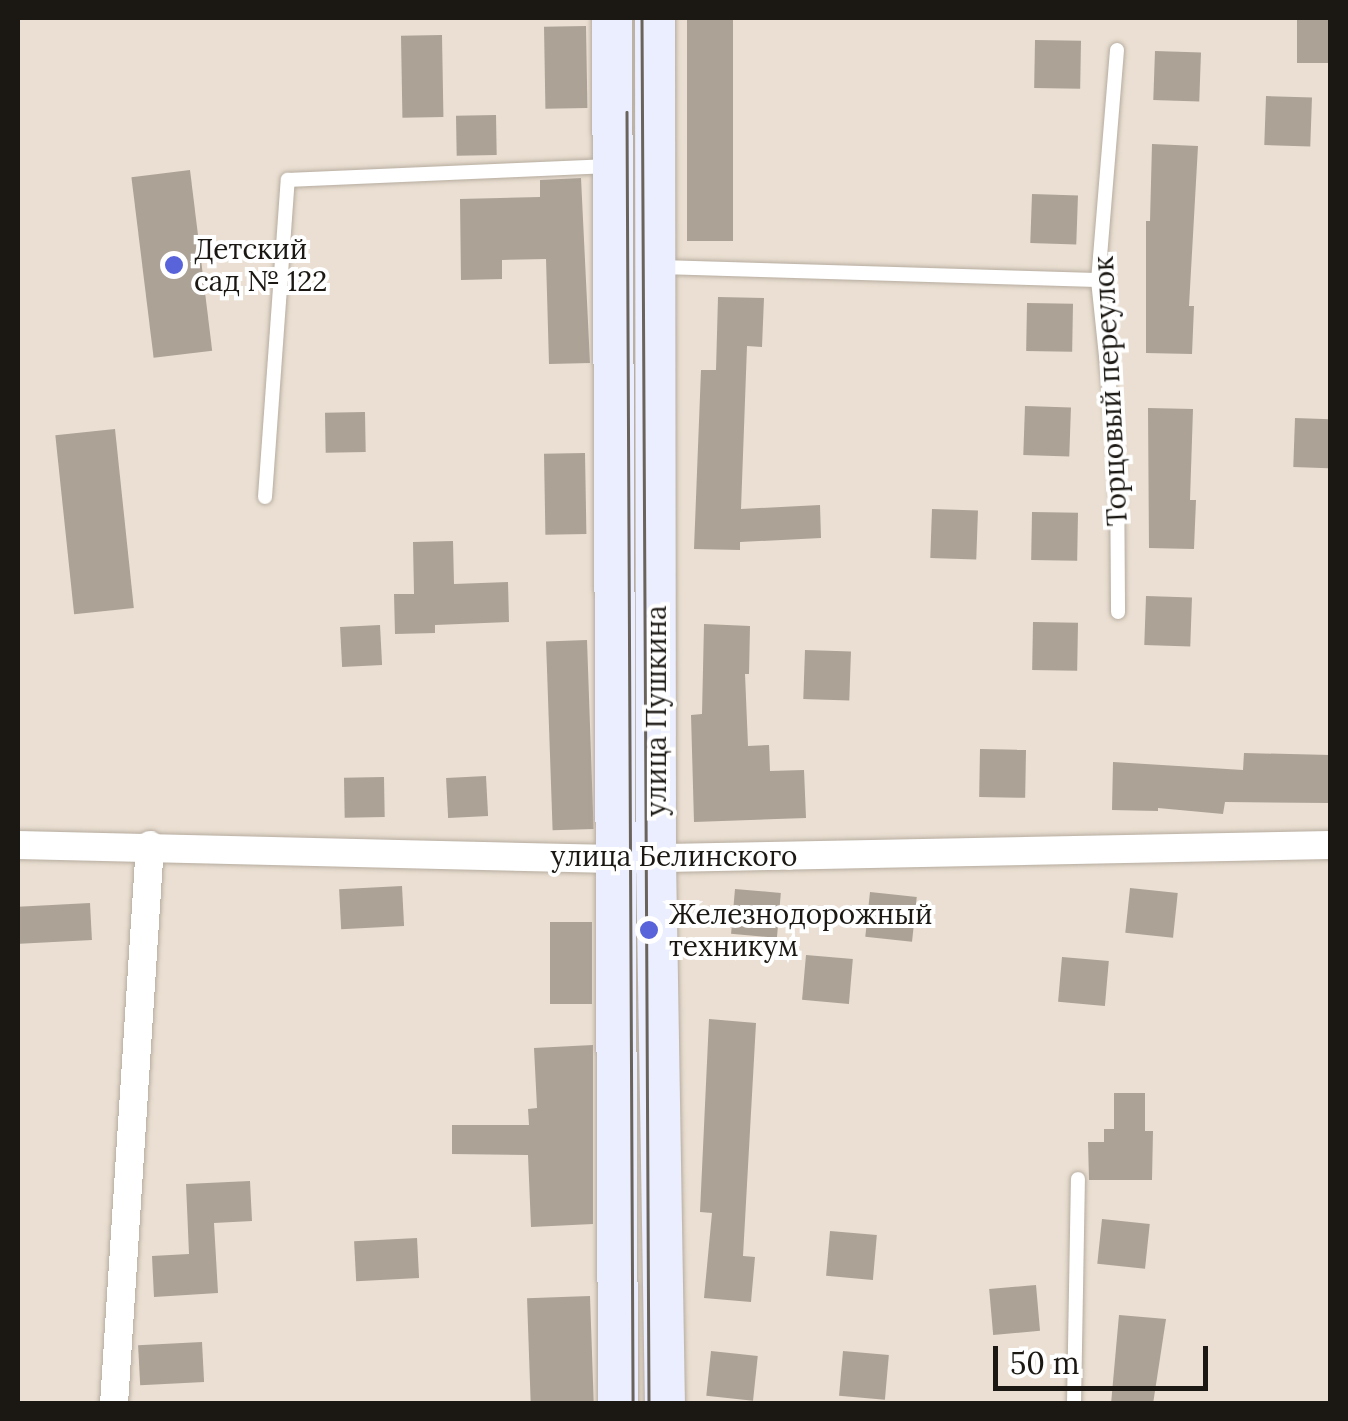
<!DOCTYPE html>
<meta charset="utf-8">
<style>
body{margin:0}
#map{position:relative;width:1348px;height:1421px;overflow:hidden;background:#eadfd2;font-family:Lora,serif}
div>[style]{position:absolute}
.building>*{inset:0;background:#aca296;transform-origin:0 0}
.roads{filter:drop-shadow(0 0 2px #b6ac9f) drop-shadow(0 0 2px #b6ac9f)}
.service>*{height:14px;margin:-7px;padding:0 7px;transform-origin:7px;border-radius:7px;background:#fff}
.minor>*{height:28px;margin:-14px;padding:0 14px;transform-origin:14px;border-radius:14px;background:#fff}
.secondary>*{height:40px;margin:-20px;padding:0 20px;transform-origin:20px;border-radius:20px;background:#ebeefe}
.tram>*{height:2.5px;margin:-1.25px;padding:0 1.25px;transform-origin:1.25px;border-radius:1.25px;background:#69635b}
.dots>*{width:28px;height:28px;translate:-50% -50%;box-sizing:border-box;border:5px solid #fff;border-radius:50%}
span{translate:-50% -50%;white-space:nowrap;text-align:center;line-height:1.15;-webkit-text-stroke:8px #fff;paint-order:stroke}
.poi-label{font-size:28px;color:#1b1813}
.left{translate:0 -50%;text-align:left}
.street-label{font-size:28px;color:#1b1813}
.frame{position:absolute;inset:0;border:20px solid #1b1813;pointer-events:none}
.scale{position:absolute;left:993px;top:1346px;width:215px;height:45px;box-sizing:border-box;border:5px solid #1b1813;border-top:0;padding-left:12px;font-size:30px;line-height:35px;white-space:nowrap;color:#1b1813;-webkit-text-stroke:8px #fff;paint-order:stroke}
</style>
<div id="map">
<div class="building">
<div style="left:687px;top:18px;width:46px;height:223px"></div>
<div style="left:1297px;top:18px;width:33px;height:45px"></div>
<div style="left:586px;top:26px;width:82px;height:42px;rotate:89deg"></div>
<div style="left:442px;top:35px;width:82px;height:41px;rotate:89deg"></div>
<div style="left:1035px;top:40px;width:46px;height:48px;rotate:1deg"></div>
<div style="left:1155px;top:51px;width:46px;height:49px;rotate:2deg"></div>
<div style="left:1266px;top:96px;width:46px;height:49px;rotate:2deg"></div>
<div style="left:496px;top:115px;width:40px;height:40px;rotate:89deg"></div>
<div style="clip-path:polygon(1152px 144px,1198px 146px,1189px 306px,1194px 306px,1192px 354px,1146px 353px,1146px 221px,1150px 221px)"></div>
<div style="left:190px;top:170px;width:182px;height:59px;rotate:83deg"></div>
<div style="clip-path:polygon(581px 178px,590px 363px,549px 364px,546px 259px,502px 260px,502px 279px,461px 280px,460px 199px,540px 197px,540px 180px)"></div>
<div style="left:1032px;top:194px;width:46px;height:49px;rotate:2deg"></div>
<div style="clip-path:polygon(718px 297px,764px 298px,762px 347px,747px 346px,741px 509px,820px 505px,821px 538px,740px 542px,740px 550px,694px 549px,701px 370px,716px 370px)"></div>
<div style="left:1027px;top:303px;width:46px;height:48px;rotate:1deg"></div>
<div style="left:1025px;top:406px;width:46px;height:49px;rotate:2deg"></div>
<div style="clip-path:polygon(1148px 408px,1193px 409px,1190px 500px,1196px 500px,1194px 549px,1149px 548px)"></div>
<div style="left:365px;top:412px;width:40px;height:40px;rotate:89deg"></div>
<div style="left:1295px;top:418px;width:35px;height:49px;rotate:2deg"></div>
<div style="left:115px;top:429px;width:180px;height:60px;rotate:84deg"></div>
<div style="left:585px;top:453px;width:81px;height:41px;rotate:89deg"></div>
<div style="left:932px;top:509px;width:46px;height:49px;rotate:2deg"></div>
<div style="left:1032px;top:512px;width:46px;height:48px;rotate:1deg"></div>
<div style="clip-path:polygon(453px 541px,454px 584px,508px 582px,509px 622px,435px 625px,435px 633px,395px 634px,394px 594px,414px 594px,413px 542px)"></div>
<div style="left:1146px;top:596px;width:46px;height:49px;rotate:2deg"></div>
<div style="left:1033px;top:622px;width:45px;height:48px;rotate:1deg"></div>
<div style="clip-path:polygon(704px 624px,750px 626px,749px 674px,745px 674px,748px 746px,769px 745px,770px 771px,804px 770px,806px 818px,694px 822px,691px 715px,702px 714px)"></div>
<div style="left:380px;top:625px;width:40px;height:40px;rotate:87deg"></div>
<div style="left:587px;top:640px;width:189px;height:41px;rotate:88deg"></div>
<div style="left:805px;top:650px;width:46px;height:49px;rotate:2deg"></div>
<div style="left:980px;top:749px;width:46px;height:48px;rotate:1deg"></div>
<div style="clip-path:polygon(1244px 753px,1330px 755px,1330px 803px,1225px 802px,1223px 814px,1158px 808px,1158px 811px,1112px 810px,1113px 762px,1243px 770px)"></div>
<div style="left:486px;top:776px;width:40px;height:40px;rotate:87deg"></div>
<div style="left:384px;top:777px;width:40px;height:40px;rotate:89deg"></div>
<div style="left:402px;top:886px;width:40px;height:63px;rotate:87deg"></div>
<div style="left:1130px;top:888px;width:48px;height:45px;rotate:6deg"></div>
<div style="left:735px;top:889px;width:46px;height:45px;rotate:5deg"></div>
<div style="left:870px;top:892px;width:47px;height:45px;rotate:6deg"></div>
<div style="left:90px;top:903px;width:37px;height:72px;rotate:87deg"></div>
<div style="left:550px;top:922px;width:42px;height:82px"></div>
<div style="left:806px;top:955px;width:47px;height:45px;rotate:5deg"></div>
<div style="left:1062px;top:957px;width:47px;height:45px;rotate:5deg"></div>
<div style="clip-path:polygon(709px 1019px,756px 1023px,743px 1256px,755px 1257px,751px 1302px,704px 1298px,712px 1213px,700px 1212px)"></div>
<div style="clip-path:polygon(593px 1045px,593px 1224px,531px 1227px,528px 1155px,452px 1154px,452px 1125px,529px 1125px,528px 1109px,537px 1108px,534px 1048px)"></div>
<div style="clip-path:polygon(1114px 1093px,1145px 1093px,1145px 1131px,1153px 1131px,1152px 1180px,1089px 1180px,1088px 1142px,1104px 1142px,1104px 1129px,1114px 1129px)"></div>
<div style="clip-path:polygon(250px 1181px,252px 1221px,214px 1223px,218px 1293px,154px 1297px,152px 1256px,189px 1254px,186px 1184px)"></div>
<div style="left:1102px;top:1219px;width:48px;height:45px;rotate:6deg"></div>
<div style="left:830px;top:1231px;width:47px;height:45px;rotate:5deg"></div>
<div style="left:417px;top:1238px;width:40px;height:63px;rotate:87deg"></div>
<div style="left:1036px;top:1285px;width:46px;height:47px;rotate:85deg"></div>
<div style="left:590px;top:1296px;width:108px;height:63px;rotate:88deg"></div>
<div style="clip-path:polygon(1119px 1315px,1166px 1319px,1153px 1404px,1111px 1404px)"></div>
<div style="left:202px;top:1342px;width:40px;height:64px;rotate:87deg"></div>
<div style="left:711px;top:1351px;width:47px;height:45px;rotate:6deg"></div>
<div style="left:843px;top:1351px;width:46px;height:45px;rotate:5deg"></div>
</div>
<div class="roads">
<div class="service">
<div style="left:1117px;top:50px;width:231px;rotate:94.7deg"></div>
<div style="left:1098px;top:280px;width:182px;rotate:84deg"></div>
<div style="left:1117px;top:461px;width:151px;rotate:89.6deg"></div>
<div style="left:659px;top:267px;width:439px;rotate:1.7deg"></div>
<div style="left:265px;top:497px;width:318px;rotate:-85.9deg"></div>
<div style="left:288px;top:180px;width:321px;rotate:-2.5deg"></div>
<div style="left:1074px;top:1404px;width:225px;rotate:-89deg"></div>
</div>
<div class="minor">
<div style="left:18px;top:845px;width:596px;rotate:1.35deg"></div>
<div style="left:614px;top:859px;width:716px;rotate:-1.12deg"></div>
<div style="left:114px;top:1404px;width:560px;rotate:-86.32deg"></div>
</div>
<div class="secondary">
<div style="left:612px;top:18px;width:1386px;rotate:89.75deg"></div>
<div style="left:655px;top:18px;width:840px;rotate:89.93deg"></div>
<div style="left:656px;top:858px;width:546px;rotate:89.06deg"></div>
</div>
</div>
<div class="tram">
<div style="left:642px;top:18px;width:1386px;rotate:89.71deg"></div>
<div style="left:627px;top:112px;width:1292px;rotate:89.73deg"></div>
</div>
<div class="dots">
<div style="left:174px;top:265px;background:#5963da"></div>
<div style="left:649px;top:930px;background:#5963da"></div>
</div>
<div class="poi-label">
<span class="left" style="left:194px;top:265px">Детский<br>сад № 122</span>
<span class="left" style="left:669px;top:930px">Железнодорожный<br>техникум</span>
</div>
<div class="street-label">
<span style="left:1110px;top:391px;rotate:-93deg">Торцовый переулок</span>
<span style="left:656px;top:711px;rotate:-90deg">улица Пушкина</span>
<span style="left:674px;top:856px">улица Белинского</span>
</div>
<div class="frame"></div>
<div class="scale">50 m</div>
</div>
